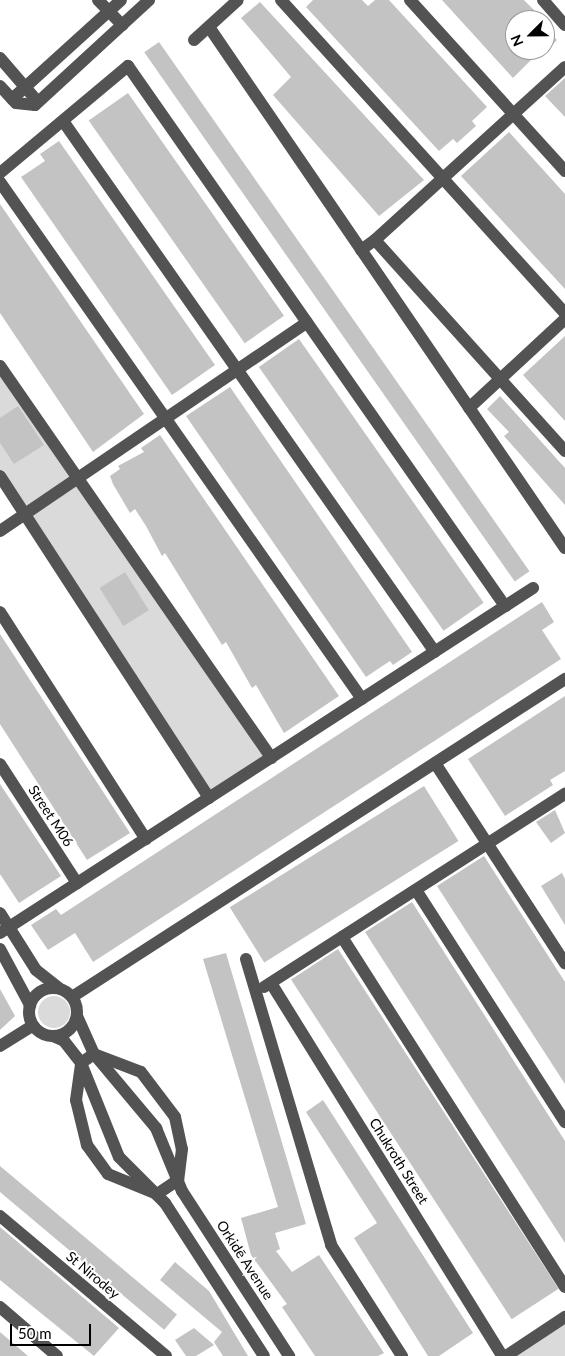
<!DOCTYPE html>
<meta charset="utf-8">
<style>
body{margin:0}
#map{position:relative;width:565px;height:1356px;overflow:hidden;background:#fff;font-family:Lato,sans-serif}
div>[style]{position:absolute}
.green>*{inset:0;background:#dadada}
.round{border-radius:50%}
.building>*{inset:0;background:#c3c3c3;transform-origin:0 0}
.minor>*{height:12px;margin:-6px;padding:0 6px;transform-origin:6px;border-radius:6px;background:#535353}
.minor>.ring{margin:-6px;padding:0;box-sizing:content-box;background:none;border:12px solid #535353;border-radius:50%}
span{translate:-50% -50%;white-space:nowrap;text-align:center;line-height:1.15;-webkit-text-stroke:4px #fff;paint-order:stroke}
.street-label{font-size:14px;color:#000}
.north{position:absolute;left:505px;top:10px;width:50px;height:50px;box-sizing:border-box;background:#fff;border:1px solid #999;border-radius:50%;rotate:247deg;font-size:14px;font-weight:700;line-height:20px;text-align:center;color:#000}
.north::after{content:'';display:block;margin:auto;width:18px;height:22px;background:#000;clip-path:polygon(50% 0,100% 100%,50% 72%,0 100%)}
.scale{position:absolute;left:10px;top:1324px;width:81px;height:22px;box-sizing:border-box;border:2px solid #000;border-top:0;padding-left:6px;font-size:15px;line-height:18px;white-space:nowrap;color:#000;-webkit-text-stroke:4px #fff;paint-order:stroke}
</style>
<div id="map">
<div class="green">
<div style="clip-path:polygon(0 366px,271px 758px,209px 798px,0 476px)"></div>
<div class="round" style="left:38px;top:996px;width:32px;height:32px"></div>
<div style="clip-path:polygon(565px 1317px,565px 1356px,506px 1356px)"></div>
</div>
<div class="building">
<div style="clip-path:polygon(313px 0,362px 0,368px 6px,375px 0,389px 0,487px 107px,472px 121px,476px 126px,457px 143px,453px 139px,439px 151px,306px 7px)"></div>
<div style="clip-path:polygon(442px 0,524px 0,538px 14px,532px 20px,515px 20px,515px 50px,541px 50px,513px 78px)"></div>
<div style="clip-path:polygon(260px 2px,424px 180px,379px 216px,273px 95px,291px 77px,241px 18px)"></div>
<div style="clip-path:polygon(545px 28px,557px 40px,545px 52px)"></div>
<div style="left:159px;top:42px;width:646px;height:18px;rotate:55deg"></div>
<div style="clip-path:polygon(565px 78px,565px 117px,545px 96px)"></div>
<div style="left:128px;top:93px;width:272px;height:48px;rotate:55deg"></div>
<div style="clip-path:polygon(509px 132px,565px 194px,565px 289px,461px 176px)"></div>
<div style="clip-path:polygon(59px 141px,215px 365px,172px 395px,21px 177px,45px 161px,40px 154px)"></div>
<div style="clip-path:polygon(0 204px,144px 414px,93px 452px,0 313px)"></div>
<div style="clip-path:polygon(565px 336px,565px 421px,523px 375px)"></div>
<div style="left:299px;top:339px;width:322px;height:49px;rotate:55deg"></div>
<div style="clip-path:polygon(230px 387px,412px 652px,393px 665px,390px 661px,366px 677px,186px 416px)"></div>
<div style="clip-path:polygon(500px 396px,565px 468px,565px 505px,504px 436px,509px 432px,487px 409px)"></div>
<div style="clip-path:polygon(18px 406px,44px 445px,14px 464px,0 443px,0 418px)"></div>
<div style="clip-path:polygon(160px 435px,339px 696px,284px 733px,256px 685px,252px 688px,226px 642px,222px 645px,165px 553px,162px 556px,146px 526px,135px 509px,130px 513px,113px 484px,110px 476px,120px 469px,118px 466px,144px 452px,141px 448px)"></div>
<div style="left:125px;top:572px;width:45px;height:30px;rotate:58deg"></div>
<div style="clip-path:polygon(542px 602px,554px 622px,542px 630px,561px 659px,93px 962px,75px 933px,48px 950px,31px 925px,56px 909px,61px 915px)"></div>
<div style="clip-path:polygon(0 634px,130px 833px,87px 860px,0 724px)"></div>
<div style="clip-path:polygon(565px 696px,565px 771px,550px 780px,553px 785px,505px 816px,468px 759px)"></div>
<div style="clip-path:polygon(0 784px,61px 876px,19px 903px,0 874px)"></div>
<div style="left:424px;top:786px;width:65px;height:229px;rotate:58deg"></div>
<div style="clip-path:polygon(555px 810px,565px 833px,551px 843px,536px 822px)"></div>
<div style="clip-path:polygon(484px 856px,565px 982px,565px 1084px,437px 886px)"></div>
<div style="clip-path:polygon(562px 873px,565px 879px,565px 925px,541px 886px)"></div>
<div style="clip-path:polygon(412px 902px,565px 1141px,565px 1243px,365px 932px)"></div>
<div style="left:338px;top:949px;width:405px;height:56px;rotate:57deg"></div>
<div style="clip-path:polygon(226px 953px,306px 1224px,275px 1233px,280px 1249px,276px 1251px,292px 1272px,319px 1255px,384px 1353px,378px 1356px,315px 1356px,282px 1307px,287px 1304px,251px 1255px,241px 1218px,278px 1207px,203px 959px)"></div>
<div style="clip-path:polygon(0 989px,15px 1016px,0 1030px)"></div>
<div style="clip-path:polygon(323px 1100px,473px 1333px,439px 1356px,428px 1356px,354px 1238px,377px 1223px,306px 1112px)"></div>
<div style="left:0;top:1166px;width:231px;height:20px;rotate:40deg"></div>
<div style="clip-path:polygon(0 1227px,119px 1328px,94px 1356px,0 1280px)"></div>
<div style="clip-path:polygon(175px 1262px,209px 1291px,248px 1356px,223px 1356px,214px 1342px,222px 1332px,160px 1280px)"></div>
<div style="clip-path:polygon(194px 1328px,214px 1345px,196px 1356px,186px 1356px,175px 1340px)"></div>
<div style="clip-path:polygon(0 1332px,28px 1356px,0 1356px)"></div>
</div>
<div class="minor">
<div style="left:98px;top:0;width:35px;rotate:46deg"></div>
<div style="left:281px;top:0;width:423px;rotate:47.8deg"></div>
<div style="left:410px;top:0;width:231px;rotate:47.8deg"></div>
<div style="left:543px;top:0;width:33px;rotate:49deg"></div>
<div style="left:209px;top:27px;width:631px;rotate:55.66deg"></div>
<div style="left:194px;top:40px;width:59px;rotate:-42.3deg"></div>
<div style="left:0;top:58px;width:58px;rotate:49.2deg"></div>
<div style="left:0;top:86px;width:23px;rotate:47deg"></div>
<div style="left:16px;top:103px;width:19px;rotate:6deg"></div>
<div style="left:35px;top:105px;width:155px;rotate:-42.6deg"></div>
<div style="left:12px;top:99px;width:147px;rotate:-42.2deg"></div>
<div style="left:63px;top:121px;width:648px;rotate:54.99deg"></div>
<div style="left:0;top:173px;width:167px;rotate:-39.9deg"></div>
<div style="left:128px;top:66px;width:659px;rotate:55.08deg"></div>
<div style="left:0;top:182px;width:631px;rotate:55deg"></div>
<div style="left:375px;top:240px;width:257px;rotate:-42.3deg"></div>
<div style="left:361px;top:250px;width:17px;rotate:-36deg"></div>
<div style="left:375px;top:240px;width:284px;rotate:48deg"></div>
<div style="left:0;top:366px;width:477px;rotate:55.3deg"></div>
<div style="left:469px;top:408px;width:131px;rotate:-42.8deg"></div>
<div style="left:0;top:476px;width:384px;rotate:57deg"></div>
<div style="left:0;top:531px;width:371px;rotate:-34.2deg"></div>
<div style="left:0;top:612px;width:270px;rotate:57.3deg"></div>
<div style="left:435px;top:763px;width:239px;rotate:57deg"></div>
<div style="left:0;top:764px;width:142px;rotate:57.1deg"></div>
<div style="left:416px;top:890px;width:276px;rotate:57.3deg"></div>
<div style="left:0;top:913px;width:67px;rotate:57.7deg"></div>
<div style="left:36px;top:970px;width:29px;rotate:38deg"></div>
<div style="left:0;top:933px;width:635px;rotate:-32.91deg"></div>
<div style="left:342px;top:937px;width:415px;rotate:57.5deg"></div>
<div style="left:0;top:949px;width:64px;rotate:61.8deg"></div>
<div style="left:246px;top:959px;width:298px;rotate:73.4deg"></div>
<div style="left:331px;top:1245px;width:132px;rotate:57.4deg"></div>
<div style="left:271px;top:983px;width:439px;rotate:58.2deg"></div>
<div style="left:264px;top:987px;width:358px;rotate:-32.7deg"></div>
<div class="ring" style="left:29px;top:988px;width:36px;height:36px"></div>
<div style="left:72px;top:997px;width:587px;rotate:-32.82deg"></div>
<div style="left:77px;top:1016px;width:42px;rotate:65.9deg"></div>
<div style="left:94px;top:1054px;width:97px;rotate:50deg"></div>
<div style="left:156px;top:1128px;width:68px;rotate:67.6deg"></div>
<div style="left:182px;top:1191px;width:197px;rotate:57deg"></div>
<div style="left:53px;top:1036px;width:12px;rotate:24deg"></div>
<div style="left:64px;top:1041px;width:28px;rotate:52deg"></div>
<div style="left:81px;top:1063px;width:101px;rotate:68deg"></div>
<div style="left:119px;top:1157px;width:65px;rotate:45deg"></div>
<div style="left:165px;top:1203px;width:182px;rotate:57.1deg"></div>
<div style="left:0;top:1046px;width:39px;rotate:-32deg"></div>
<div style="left:94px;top:1054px;width:50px;rotate:21deg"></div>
<div style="left:141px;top:1072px;width:56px;rotate:52.9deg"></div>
<div style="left:175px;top:1117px;width:33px;rotate:78deg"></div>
<div style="left:182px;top:1149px;width:31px;rotate:97deg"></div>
<div style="left:178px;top:1180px;width:25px;rotate:146deg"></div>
<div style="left:157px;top:1194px;width:53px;rotate:-157.8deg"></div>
<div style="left:108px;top:1174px;width:36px;rotate:-126deg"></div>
<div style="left:87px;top:1145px;width:46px;rotate:-103.7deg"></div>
<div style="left:76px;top:1100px;width:37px;rotate:-82deg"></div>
<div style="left:81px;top:1063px;width:16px;rotate:-35deg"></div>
<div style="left:0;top:1216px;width:217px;rotate:40.1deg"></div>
<div style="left:0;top:1307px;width:75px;rotate:40.7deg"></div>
<div style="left:506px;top:1356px;width:71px;rotate:-33.5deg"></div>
</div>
<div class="street-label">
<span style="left:51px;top:816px;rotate:57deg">Street M06</span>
<span style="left:399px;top:1161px;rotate:58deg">Chukroth Street</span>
<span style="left:245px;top:1260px;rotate:57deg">Orkidē Avenue</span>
<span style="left:93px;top:1275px;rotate:40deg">St Nirodey</span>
</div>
<div class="north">N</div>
<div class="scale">50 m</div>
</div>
